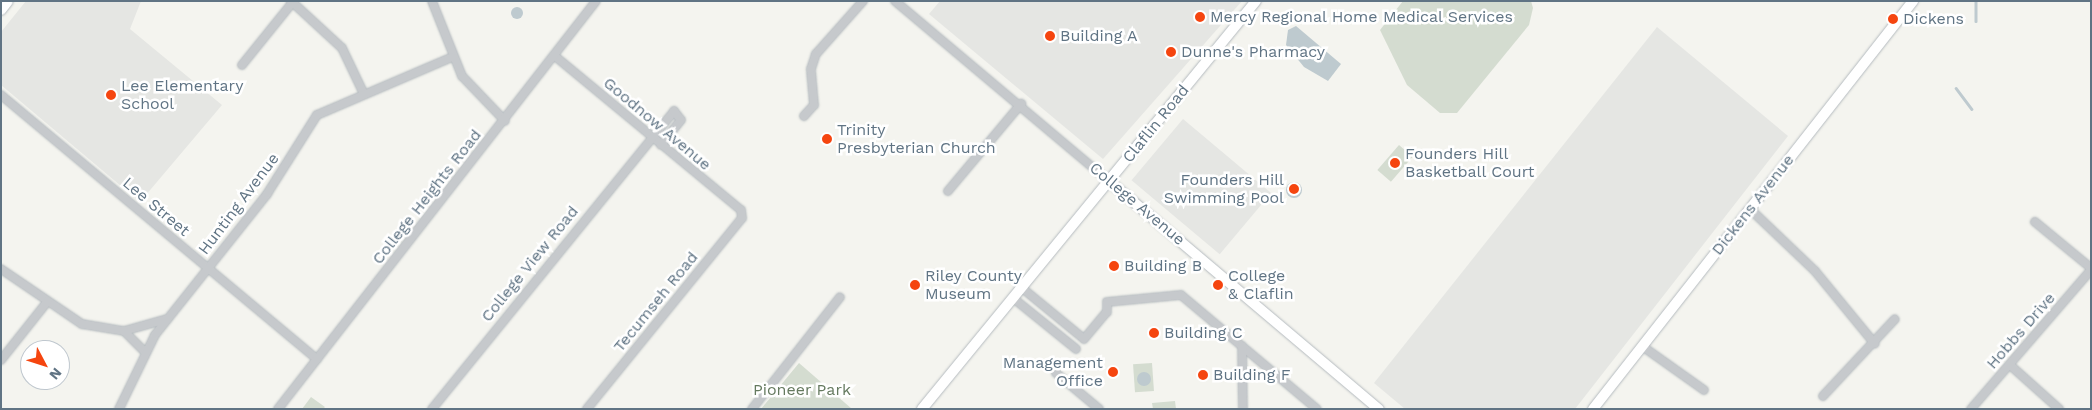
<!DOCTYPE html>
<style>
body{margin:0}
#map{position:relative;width:2092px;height:410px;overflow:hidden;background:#f4f4ef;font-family:"Work Sans",sans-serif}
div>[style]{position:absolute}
.built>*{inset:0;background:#e5e6e3;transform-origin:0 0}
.green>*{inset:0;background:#d4dcd0;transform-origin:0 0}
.water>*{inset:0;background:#becacf}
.round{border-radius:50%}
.stream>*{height:2.5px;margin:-1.25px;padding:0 1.25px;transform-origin:1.25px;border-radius:1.25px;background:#becacf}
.roads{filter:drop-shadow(0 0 1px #b5bbbf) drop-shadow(0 0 1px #b5bbbf)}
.street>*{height:8px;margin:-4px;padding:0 4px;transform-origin:4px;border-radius:4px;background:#c6c9cc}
.secondary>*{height:10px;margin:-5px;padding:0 5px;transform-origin:5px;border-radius:5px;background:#fff}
.dots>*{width:14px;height:14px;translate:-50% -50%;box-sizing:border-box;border:2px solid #fff;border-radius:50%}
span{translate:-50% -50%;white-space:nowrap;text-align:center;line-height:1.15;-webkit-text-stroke:5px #fff;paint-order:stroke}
.poi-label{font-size:16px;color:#607484}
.left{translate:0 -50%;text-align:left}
.right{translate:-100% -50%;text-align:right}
.street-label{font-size:16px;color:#607484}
.park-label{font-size:16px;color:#657a5f}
.frame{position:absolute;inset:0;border:2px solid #607484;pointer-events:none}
.north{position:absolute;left:20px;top:340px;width:50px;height:50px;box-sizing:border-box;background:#fff;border:1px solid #bfc7ce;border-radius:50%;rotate:130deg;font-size:14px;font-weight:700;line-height:20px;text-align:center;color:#607484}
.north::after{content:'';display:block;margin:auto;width:18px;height:22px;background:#f5450f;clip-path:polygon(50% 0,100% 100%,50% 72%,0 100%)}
</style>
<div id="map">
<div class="built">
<div style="clip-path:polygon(26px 1px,141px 1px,130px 29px,222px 105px,140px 202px,1px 85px,1px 32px)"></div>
<div style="clip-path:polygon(940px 1px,1242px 1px,1103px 159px,929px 14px)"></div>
<div style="clip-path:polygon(1657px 27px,1788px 136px,1575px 409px,1405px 409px,1374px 383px)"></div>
<div style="left:1183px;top:119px;width:115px;height:80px;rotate:40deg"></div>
</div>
<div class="green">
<div style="clip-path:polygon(1403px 1px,1531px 1px,1533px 8px,1529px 25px,1457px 113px,1440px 113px,1407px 85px,1380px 30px)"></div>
<div style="left:1399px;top:145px;width:18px;height:33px;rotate:41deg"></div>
<div style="clip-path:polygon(799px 363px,852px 409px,761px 409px)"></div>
<div style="left:1152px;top:363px;width:28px;height:19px;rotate:86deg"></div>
<div style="clip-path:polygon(311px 397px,325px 407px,323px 409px,302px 409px)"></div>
<div style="clip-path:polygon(1175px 401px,1176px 409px,1153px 409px,1152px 403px)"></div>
</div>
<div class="water">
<div class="round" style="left:511px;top:7px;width:12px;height:12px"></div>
<div style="clip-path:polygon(1296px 26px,1341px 64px,1328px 81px,1304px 67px,1286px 45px,1288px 30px)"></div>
<div class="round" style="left:1286px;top:182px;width:16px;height:16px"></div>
<div class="round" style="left:1137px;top:372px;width:14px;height:14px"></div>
</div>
<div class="stream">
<div style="left:1976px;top:1px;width:20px;rotate:90deg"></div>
<div style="left:1956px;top:88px;width:26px;rotate:53deg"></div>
</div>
<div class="roads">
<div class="street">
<div style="left:291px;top:1px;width:69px;rotate:42.7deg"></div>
<div style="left:342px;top:48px;width:49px;rotate:64.5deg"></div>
<div style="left:432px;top:1px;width:81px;rotate:68.2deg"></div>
<div style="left:462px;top:76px;width:62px;rotate:46.3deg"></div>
<div style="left:895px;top:1px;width:281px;rotate:40.1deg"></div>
<div style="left:556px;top:57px;width:240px;rotate:39.6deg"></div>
<div style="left:741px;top:210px;width:8px;rotate:83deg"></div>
<div style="left:742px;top:218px;width:246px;rotate:129.1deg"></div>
<div style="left:242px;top:65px;width:80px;rotate:-51.1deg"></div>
<div style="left:1px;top:95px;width:412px;rotate:39.9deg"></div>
<div style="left:804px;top:116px;width:15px;rotate:-48deg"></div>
<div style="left:814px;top:105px;width:36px;rotate:-95deg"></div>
<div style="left:811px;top:69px;width:16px;rotate:-72deg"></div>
<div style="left:816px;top:54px;width:71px;rotate:-48.4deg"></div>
<div style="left:948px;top:191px;width:114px;rotate:-50deg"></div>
<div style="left:1750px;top:209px;width:90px;rotate:43.6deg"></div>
<div style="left:1815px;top:271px;width:94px;rotate:50.6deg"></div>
<div style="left:2035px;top:222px;width:72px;rotate:39.4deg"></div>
<div style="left:1px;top:269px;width:98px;rotate:34.2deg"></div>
<div style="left:82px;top:324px;width:43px;rotate:9.5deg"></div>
<div style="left:124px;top:331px;width:45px;rotate:-15.6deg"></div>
<div style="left:1022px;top:288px;width:80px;rotate:39.4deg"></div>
<div style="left:1084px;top:339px;width:35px;rotate:-50deg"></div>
<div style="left:1107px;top:312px;width:10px;rotate:-90deg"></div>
<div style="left:1107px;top:302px;width:74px;rotate:-5.4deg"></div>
<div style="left:1181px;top:295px;width:177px;rotate:40deg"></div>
<div style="left:1013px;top:298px;width:81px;rotate:39deg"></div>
<div style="left:124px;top:331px;width:30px;rotate:45deg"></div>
<div style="left:1242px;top:346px;width:63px;rotate:89.1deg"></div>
<div style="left:1642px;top:346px;width:76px;rotate:35.4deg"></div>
<div style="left:1px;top:360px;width:75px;rotate:-51.5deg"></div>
<div style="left:2010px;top:365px;width:66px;rotate:41.9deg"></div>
<div style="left:1056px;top:373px;width:56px;rotate:39.9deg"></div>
<div style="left:1823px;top:396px;width:105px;rotate:-46.9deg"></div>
<div style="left:119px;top:409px;width:82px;rotate:-64.1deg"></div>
<div style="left:155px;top:335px;width:180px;rotate:-51.5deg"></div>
<div style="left:267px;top:194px;width:93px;rotate:-57.7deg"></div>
<div style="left:317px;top:115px;width:147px;rotate:-23.2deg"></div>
<div style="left:278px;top:409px;width:517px;rotate:-52.07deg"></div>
<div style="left:432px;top:409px;width:384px;rotate:-50.9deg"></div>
<div style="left:674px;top:111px;width:11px;rotate:52deg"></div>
<div style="left:681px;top:120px;width:32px;rotate:129deg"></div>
<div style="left:752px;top:409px;width:142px;rotate:-51.8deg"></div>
<div style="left:1971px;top:409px;width:184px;rotate:-49.2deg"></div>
</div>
<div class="secondary">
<div style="left:1px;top:10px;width:11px;rotate:-52deg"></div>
<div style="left:1110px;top:182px;width:352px;rotate:40.2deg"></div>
<div style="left:922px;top:409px;width:527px;rotate:-50.7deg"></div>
<div style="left:1593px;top:409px;width:519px;rotate:-51.89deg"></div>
</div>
</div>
<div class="dots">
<div style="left:1200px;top:17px;background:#f5450f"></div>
<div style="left:1893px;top:19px;background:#f5450f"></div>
<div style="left:1050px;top:36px;background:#f5450f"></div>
<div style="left:1171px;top:52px;background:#f5450f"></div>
<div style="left:111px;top:95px;background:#f5450f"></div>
<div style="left:827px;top:139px;background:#f5450f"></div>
<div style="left:1395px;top:163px;background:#f5450f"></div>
<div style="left:1294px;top:189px;background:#f5450f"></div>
<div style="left:1114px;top:266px;background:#f5450f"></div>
<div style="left:915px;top:285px;background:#f5450f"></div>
<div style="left:1218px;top:285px;background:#f5450f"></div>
<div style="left:1154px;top:333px;background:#f5450f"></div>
<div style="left:1113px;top:372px;background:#f5450f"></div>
<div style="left:1203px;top:375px;background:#f5450f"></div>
</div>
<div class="poi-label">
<span class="left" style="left:1210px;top:17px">Mercy Regional Home Medical Services</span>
<span class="left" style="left:1903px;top:19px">Dickens</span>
<span class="left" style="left:1060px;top:36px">Building A</span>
<span class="left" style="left:1181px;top:52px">Dunne's Pharmacy</span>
<span class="left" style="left:121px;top:95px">Lee Elementary<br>School</span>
<span class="left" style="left:837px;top:139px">Trinity<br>Presbyterian Church</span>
<span class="left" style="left:1405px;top:163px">Founders Hill<br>Basketball Court</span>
<span class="right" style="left:1284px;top:189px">Founders Hill<br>Swimming Pool</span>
<span class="left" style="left:1124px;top:266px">Building B</span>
<span class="left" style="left:925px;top:285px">Riley County<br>Museum</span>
<span class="left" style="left:1228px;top:285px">College<br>&amp; Claflin</span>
<span class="left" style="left:1164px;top:333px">Building C</span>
<span class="right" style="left:1103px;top:372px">Management<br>Office</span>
<span class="left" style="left:1213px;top:375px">Building F</span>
</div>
<div class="street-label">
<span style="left:657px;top:124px;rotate:40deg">Goodnow Avenue</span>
<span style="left:1156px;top:124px;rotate:-51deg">Claflin Road</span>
<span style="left:427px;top:197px;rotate:-52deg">College Heights Road</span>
<span style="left:239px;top:204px;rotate:-53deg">Hunting Avenue</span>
<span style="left:1137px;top:204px;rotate:40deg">College Avenue</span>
<span style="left:1753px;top:205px;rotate:-52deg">Dickens Avenue</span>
<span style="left:156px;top:207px;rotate:40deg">Lee Street</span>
<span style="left:530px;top:264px;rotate:-51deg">College View Road</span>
<span style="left:656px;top:302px;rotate:-51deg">Tecumseh Road</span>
<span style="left:2021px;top:331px;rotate:-49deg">Hobbs Drive</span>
</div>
<div class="park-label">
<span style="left:802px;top:390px">Pioneer Park</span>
</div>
<div class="frame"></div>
<div class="north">N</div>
</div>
